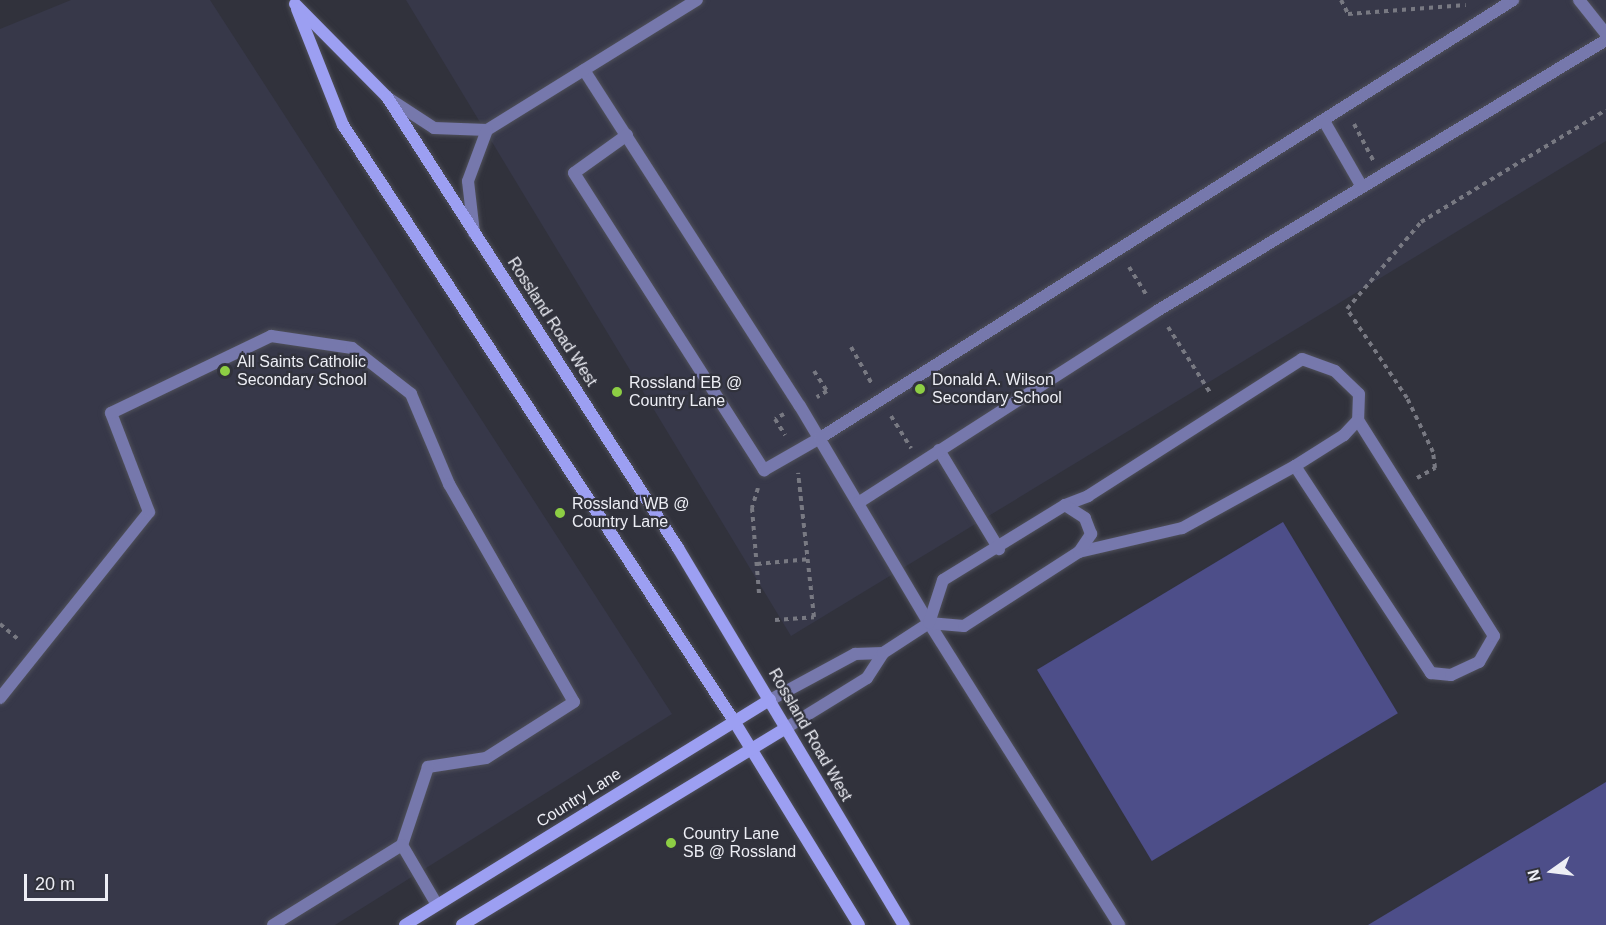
<!DOCTYPE html>
<style>
body{margin:0}
#map{position:relative;width:1606px;height:925px;overflow:hidden;background:#31323c;font-family:Helvetica,sans-serif}
div>[style]{position:absolute}
.built>*{inset:0;background:#373849}
.green>*{inset:0;background:#4d4e89;transform-origin:0 0}
.path>*{height:4px;margin-top:-2px;transform-origin:0;background:repeating-linear-gradient(90deg,#787982 0 4.5px,transparent 0 9px)}
.roads{filter:drop-shadow(0 0 2px #4f505a) drop-shadow(0 0 2px #4f505a)}
.lane>*{height:12px;margin:-6px;padding:0 6px;transform-origin:6px;border-radius:6px;background:#7678ac}
.secondary>*{height:12px;margin:-6px;padding:0 6px;transform-origin:6px;border-radius:6px;background:#9c9ff2}
.dots>*{width:16px;height:16px;translate:-50% -50%;box-sizing:border-box;border:3px solid #31323c;border-radius:50%}
span{translate:-50% -50%;white-space:nowrap;text-align:center;line-height:1.15;-webkit-text-stroke:4.5px #31323c;paint-order:stroke}
.street-label{font-size:16px;color:#edeef5}
.poi-label{font-size:16px;color:#edeef5}
.left{translate:0 -50%;text-align:left}
.north{position:absolute;left:1522px;top:841px;width:60px;height:60px;-webkit-text-stroke:4px #31323c;paint-order:stroke;rotate:256deg;font-size:16px;font-weight:700;line-height:24px;text-align:center;color:#edeef5}
.north::after{content:'';display:block;margin:auto;width:21px;height:27px;background:#edeef5;clip-path:polygon(50% 0,100% 100%,50% 72%,0 100%)}
.scale{position:absolute;left:24px;top:874px;width:84px;height:27px;box-sizing:border-box;border:3px solid #edeef5;border-top:0;padding-left:8px;font-size:18px;line-height:21px;white-space:nowrap;color:#edeef5;-webkit-text-stroke:4px #31323c;paint-order:stroke}
</style>
<div id="map">
<div class="built">
<div style="clip-path:polygon(71px 0,210px 0,672px 714px,335px 925px,0 925px,0 29px)"></div>
<div style="clip-path:polygon(406px 0,1606px 0,1606px 141px,791px 636px)"></div>
</div>
<div class="green">
<div style="left:1283px;top:522px;width:223px;height:287px;rotate:59deg"></div>
<div style="clip-path:polygon(1606px 782px,1606px 925px,1368px 925px)"></div>
</div>
<div class="path">
<div style="left:1341px;top:0;width:16px;rotate:63deg"></div>
<div style="left:1348px;top:14px;width:118px;rotate:-4.4deg"></div>
<div style="left:1354px;top:124px;width:41px;rotate:62.2deg"></div>
<div style="left:1129px;top:267px;width:34px;rotate:58deg"></div>
<div style="left:1168px;top:327px;width:80px;rotate:57.3deg"></div>
<div style="left:851px;top:347px;width:43px;rotate:60.4deg"></div>
<div style="left:814px;top:371px;width:24px;rotate:57deg"></div>
<div style="left:827px;top:391px;width:12px;rotate:149deg"></div>
<div style="left:784px;top:414px;width:10px;rotate:151deg"></div>
<div style="left:775px;top:419px;width:19px;rotate:58deg"></div>
<div style="left:891px;top:416px;width:38px;rotate:58deg"></div>
<div style="left:1417px;top:478px;width:21px;rotate:-29deg"></div>
<div style="left:1435px;top:468px;width:16px;rotate:-97deg"></div>
<div style="left:1433px;top:452px;width:60px;rotate:-115.7deg"></div>
<div style="left:1407px;top:398px;width:107px;rotate:-124deg"></div>
<div style="left:1347px;top:309px;width:114px;rotate:-49.6deg"></div>
<div style="left:1421px;top:222px;width:216px;rotate:-31.2deg"></div>
<div style="left:758px;top:488px;width:21px;rotate:107deg"></div>
<div style="left:752px;top:508px;width:86px;rotate:85.3deg"></div>
<div style="left:757px;top:564px;width:53px;rotate:-5.4deg"></div>
<div style="left:775px;top:620px;width:39px;rotate:-4deg"></div>
<div style="left:814px;top:617px;width:145px;rotate:-96.3deg"></div>
<div style="left:0;top:624px;width:26px;rotate:40deg"></div>
</div>
<div class="roads">
<div class="lane">
<div style="left:1579px;top:0;width:43px;rotate:51.5deg"></div>
<div style="left:584px;top:70px;width:399px;rotate:57.3deg"></div>
<div style="left:800px;top:406px;width:252px;rotate:59.3deg"></div>
<div style="left:929px;top:623px;width:357px;rotate:57.8deg"></div>
<div style="left:388px;top:98px;width:55px;rotate:33.1deg"></div>
<div style="left:434px;top:128px;width:53px;rotate:2.2deg"></div>
<div style="left:487px;top:130px;width:247px;rotate:-31.8deg"></div>
<div style="left:1324px;top:121px;width:76px;rotate:60.1deg"></div>
<div style="left:627px;top:135px;width:65px;rotate:144.4deg"></div>
<div style="left:574px;top:173px;width:353px;rotate:57.4deg"></div>
<div style="left:764px;top:470px;width:64px;rotate:-29.7deg"></div>
<div style="left:820px;top:438px;width:820px;rotate:-32.29deg"></div>
<div style="left:474px;top:233px;width:52px;rotate:-96.6deg"></div>
<div style="left:468px;top:181px;width:54px;rotate:-69.6deg"></div>
<div style="left:939px;top:450px;width:116px;rotate:58.8deg"></div>
<div style="left:1295px;top:466px;width:248px;rotate:56.7deg"></div>
<div style="left:1431px;top:673px;width:20px;rotate:6deg"></div>
<div style="left:1451px;top:675px;width:31px;rotate:-25deg"></div>
<div style="left:1479px;top:662px;width:30px;rotate:-60deg"></div>
<div style="left:1494px;top:636px;width:255px;rotate:-122.2deg"></div>
<div style="left:858px;top:503px;width:355px;rotate:-32.7deg"></div>
<div style="left:1157px;top:311px;width:524px;rotate:-31.11deg"></div>
<div style="left:1065px;top:505px;width:25px;rotate:-21deg"></div>
<div style="left:1088px;top:496px;width:254px;rotate:-32.6deg"></div>
<div style="left:1302px;top:359px;width:35px;rotate:20deg"></div>
<div style="left:1335px;top:371px;width:33px;rotate:44deg"></div>
<div style="left:1359px;top:394px;width:26px;rotate:92deg"></div>
<div style="left:1358px;top:420px;width:21px;rotate:133deg"></div>
<div style="left:1344px;top:435px;width:58px;rotate:147.7deg"></div>
<div style="left:1295px;top:466px;width:129px;rotate:151.2deg"></div>
<div style="left:1182px;top:528px;width:106px;rotate:166.9deg"></div>
<div style="left:0;top:698px;width:238px;rotate:-51.3deg"></div>
<div style="left:149px;top:512px;width:106px;rotate:-111deg"></div>
<div style="left:111px;top:413px;width:178px;rotate:-25.7deg"></div>
<div style="left:271px;top:336px;width:82px;rotate:8.4deg"></div>
<div style="left:352px;top:348px;width:75px;rotate:37.9deg"></div>
<div style="left:411px;top:394px;width:98px;rotate:67.1deg"></div>
<div style="left:449px;top:484px;width:251px;rotate:60.2deg"></div>
<div style="left:574px;top:702px;width:104px;rotate:147.5deg"></div>
<div style="left:486px;top:758px;width:59px;rotate:171.2deg"></div>
<div style="left:428px;top:767px;width:82px;rotate:108.4deg"></div>
<div style="left:770px;top:700px;width:97px;rotate:-28.4deg"></div>
<div style="left:855px;top:654px;width:28px;rotate:-2deg"></div>
<div style="left:786px;top:728px;width:95px;rotate:-31.7deg"></div>
<div style="left:867px;top:678px;width:30px;rotate:-57deg"></div>
<div style="left:883px;top:653px;width:55px;rotate:-33.1deg"></div>
<div style="left:929px;top:623px;width:35px;rotate:5deg"></div>
<div style="left:964px;top:626px;width:137px;rotate:-32.8deg"></div>
<div style="left:1079px;top:552px;width:22px;rotate:-56deg"></div>
<div style="left:1091px;top:534px;width:17px;rotate:-111deg"></div>
<div style="left:1085px;top:518px;width:24px;rotate:-147deg"></div>
<div style="left:1065px;top:505px;width:143px;rotate:148.4deg"></div>
<div style="left:943px;top:580px;width:45px;rotate:108deg"></div>
<div style="left:273px;top:925px;width:152px;rotate:-31.8deg"></div>
<div style="left:402px;top:845px;width:69px;rotate:59.7deg"></div>
</div>
<div class="secondary">
<div style="left:295px;top:4px;width:131px;rotate:45.3deg"></div>
<div style="left:387px;top:97px;width:537px;rotate:57.17deg"></div>
<div style="left:678px;top:548px;width:440px;rotate:59.1deg"></div>
<div style="left:297px;top:9px;width:125px;rotate:68.4deg"></div>
<div style="left:343px;top:125px;width:713px;rotate:56.73deg"></div>
<div style="left:734px;top:721px;width:239px;rotate:58.5deg"></div>
<div style="left:405px;top:925px;width:429px;rotate:-31.7deg"></div>
<div style="left:462px;top:925px;width:379px;rotate:-31.3deg"></div>
</div>
</div>
<div class="dots">
<div style="left:225px;top:371px;background:#8dce44"></div>
<div style="left:920px;top:389px;background:#8dce44"></div>
<div style="left:617px;top:392px;background:#8dce44"></div>
<div style="left:560px;top:513px;background:#8dce44"></div>
<div style="left:671px;top:843px;background:#8dce44"></div>
</div>
<div class="street-label">
<span style="left:552px;top:322px;rotate:57deg">Rossland Road West</span>
<span style="left:810px;top:735px;rotate:60deg">Rossland Road West</span>
<span style="left:579px;top:798px;rotate:-32deg">Country Lane</span>
</div>
<div class="poi-label">
<span class="left" style="left:237px;top:371px">All Saints Catholic<br>Secondary School</span>
<span class="left" style="left:932px;top:389px">Donald A. Wilson<br>Secondary School</span>
<span class="left" style="left:629px;top:392px">Rossland EB @<br>Country Lane</span>
<span class="left" style="left:572px;top:513px">Rossland WB @<br>Country Lane</span>
<span class="left" style="left:683px;top:843px">Country Lane<br>SB @ Rossland</span>
</div>
<div class="north">N</div>
<div class="scale">20 m</div>
</div>
